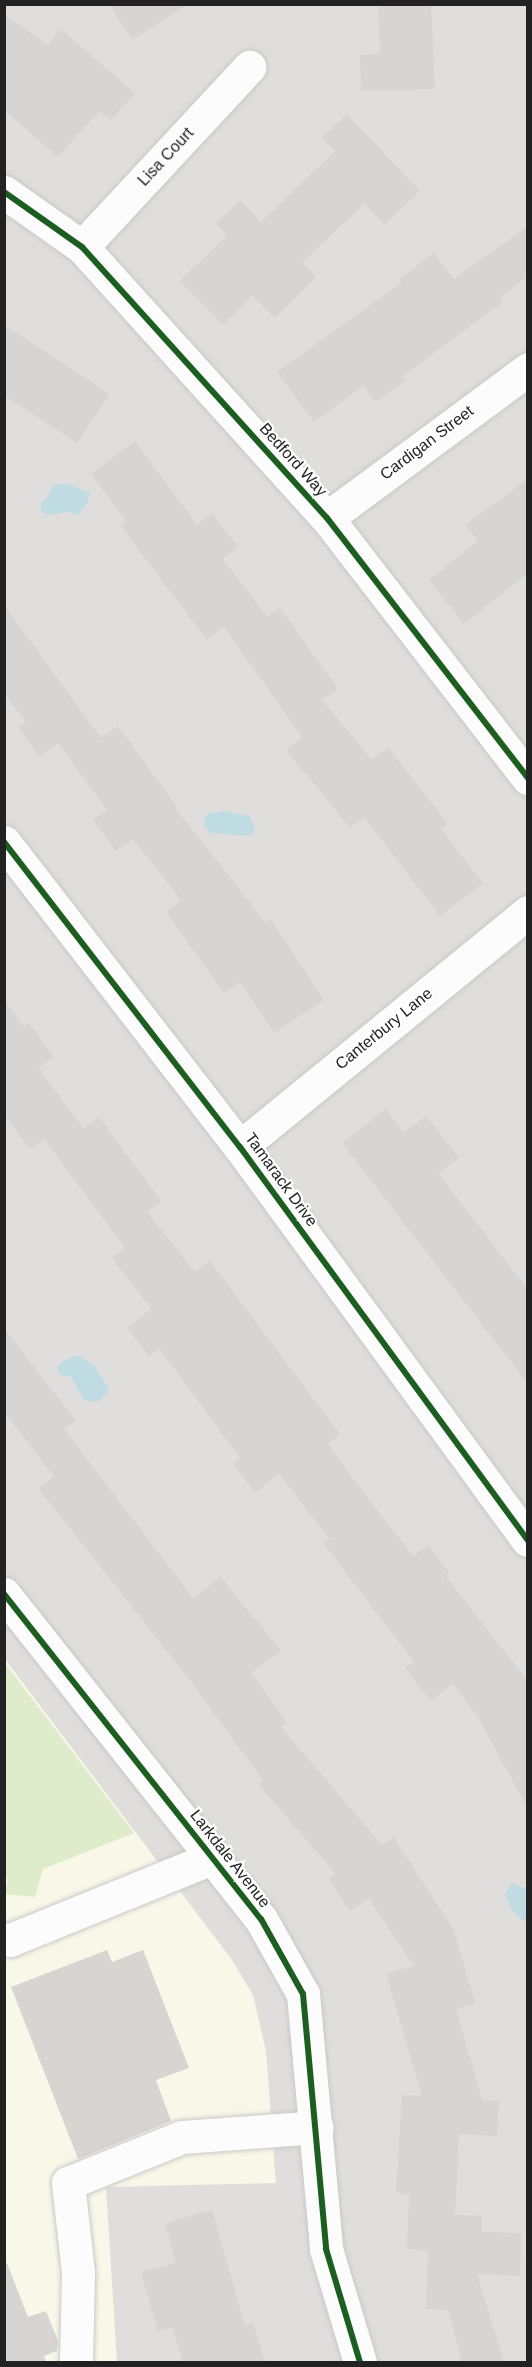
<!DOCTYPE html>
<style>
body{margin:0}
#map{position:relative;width:532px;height:2367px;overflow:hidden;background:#f0eeeb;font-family:Arial,sans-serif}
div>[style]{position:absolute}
.residential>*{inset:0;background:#dfdedc;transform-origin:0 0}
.education>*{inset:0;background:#f8f7e8}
.grass>*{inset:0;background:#deeccb}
.water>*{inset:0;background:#bfdce3}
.building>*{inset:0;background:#d7d4d2}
.roads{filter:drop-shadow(0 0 2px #c9c8c7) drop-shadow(0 0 2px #c9c8c7)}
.minor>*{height:33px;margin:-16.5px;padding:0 16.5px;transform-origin:16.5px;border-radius:16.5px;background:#fdfcfc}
.cycleway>*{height:6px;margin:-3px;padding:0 3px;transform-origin:3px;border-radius:3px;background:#1b5e20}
span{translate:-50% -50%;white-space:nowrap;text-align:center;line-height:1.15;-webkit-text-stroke:4.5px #fff;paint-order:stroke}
.street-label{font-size:16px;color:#222}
.frame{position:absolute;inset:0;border:6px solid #222;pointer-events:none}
</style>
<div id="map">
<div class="residential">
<div style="left:5px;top:5px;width:522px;height:2357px"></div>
</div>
<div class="education">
<div style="clip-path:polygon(4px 1658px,232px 1960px,253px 1995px,266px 2051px,276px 2183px,106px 2187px,117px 2362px,5px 2362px)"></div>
</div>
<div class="grass">
<div style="clip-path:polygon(5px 1663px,134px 1833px,43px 1869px,35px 1897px,5px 1894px,8px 1880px,4px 1871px)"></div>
</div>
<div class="water">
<div style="clip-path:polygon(68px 484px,90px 493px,88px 501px,78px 515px,67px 512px,49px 515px,41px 511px,41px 502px,47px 498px,54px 485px)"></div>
<div style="clip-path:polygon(225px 811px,249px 816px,254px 826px,254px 832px,249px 836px,212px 833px,204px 827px,205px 817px,210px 813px)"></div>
<div style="clip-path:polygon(77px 1355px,94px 1365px,109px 1389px,101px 1400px,96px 1402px,84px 1400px,71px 1377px,61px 1375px,57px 1369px,61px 1362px)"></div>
<div style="clip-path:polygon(511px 1883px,527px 1889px,527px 1923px,514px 1913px,505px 1895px)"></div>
</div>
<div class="building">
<div style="clip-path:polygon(109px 4px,188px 4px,132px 40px)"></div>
<div style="clip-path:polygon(378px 4px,431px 4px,435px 89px,361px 91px,360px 55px,380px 54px)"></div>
<div style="clip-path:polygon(4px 14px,48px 45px,61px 29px,135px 93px,111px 120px,99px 111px,58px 157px,4px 110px)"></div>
<div style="clip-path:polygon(347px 114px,420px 191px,384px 225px,365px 203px,302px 263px,316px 277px,275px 318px,252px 295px,223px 325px,180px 281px,227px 235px,216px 223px,240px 200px,261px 222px,335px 151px,322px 138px)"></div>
<div style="clip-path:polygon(528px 226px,528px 276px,500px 297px,503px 302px,403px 376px,406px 380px,375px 402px,363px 386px,314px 422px,277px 372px,401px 283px,399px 279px,434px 253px,454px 279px)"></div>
<div style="clip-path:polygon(4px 325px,110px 394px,77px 443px,4px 395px)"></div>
<div style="clip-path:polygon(135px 441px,197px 525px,212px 513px,238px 547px,223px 559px,267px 617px,280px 608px,338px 689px,322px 700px,372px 760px,388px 747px,448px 824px,441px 829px,483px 883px,440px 916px,364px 817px,350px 828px,286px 750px,302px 737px,224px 627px,207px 640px,120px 525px,126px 521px,91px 474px)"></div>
<div style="clip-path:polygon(528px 479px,528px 573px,464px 624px,429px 580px,478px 541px,465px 525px)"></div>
<div style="clip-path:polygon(4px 605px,101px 738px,118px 726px,177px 807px,175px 808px,266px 923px,271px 919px,324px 1000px,274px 1033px,240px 982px,224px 993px,166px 912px,181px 900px,133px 839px,116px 851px,93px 820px,107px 810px,58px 743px,39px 756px,18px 727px,26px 722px,4px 693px)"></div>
<div style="clip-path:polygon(4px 999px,24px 1027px,29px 1023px,54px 1057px,38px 1068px,84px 1129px,99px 1117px,162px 1202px,147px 1212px,195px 1272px,210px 1261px,340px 1434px,328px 1444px,361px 1489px,413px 1556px,428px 1545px,450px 1573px,446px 1577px,528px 1681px,528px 1809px,478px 1717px,453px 1684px,431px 1701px,405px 1668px,414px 1662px,324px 1544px,330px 1539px,279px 1474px,255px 1493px,233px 1464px,240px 1458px,159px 1348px,149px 1356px,127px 1328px,151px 1309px,112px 1258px,125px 1248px,44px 1139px,30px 1149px,4px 1114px)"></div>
<div style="clip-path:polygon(386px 1109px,403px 1132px,426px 1116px,459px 1158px,438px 1173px,528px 1290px,528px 1384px,342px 1143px)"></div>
<div style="clip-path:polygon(4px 1328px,76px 1421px,64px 1429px,193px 1598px,221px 1577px,281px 1651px,251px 1673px,287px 1722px,281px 1727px,382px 1845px,393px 1837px,453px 1928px,475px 2003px,456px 2009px,482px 2100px,499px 2101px,497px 2136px,459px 2134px,455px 2215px,482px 2216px,482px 2232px,521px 2233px,520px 2276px,477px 2274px,504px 2362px,462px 2362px,448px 2310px,426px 2309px,428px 2250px,407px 2249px,409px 2194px,396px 2193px,402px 2095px,422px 2096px,386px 1974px,414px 1966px,369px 1898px,350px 1911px,329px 1879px,336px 1874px,258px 1784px,263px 1780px,186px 1675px,38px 1488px,54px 1476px,4px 1412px)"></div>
<div style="clip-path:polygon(107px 1950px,112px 1962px,143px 1950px,189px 2068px,156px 2080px,171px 2121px,78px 2159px,11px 1987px)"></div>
<div style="clip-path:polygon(212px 2210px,245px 2326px,253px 2323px,265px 2362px,183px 2362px,172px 2327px,158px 2331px,141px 2272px,176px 2263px,165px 2223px)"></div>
<div style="clip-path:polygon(7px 2263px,28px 2317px,46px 2311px,58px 2341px,57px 2351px,44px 2356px,46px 2362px,4px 2362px,4px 2264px)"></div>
</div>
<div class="roads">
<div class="minor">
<div style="left:4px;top:192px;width:95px;rotate:35.2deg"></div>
<div style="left:82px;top:247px;width:365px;rotate:47.9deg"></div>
<div style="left:327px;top:518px;width:329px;rotate:52.3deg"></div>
<div style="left:82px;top:247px;width:246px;rotate:-47.1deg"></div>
<div style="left:327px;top:518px;width:250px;rotate:-36.5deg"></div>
<div style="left:4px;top:842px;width:386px;rotate:52.3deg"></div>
<div style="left:240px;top:1147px;width:487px;rotate:53.8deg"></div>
<div style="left:240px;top:1147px;width:372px;rotate:-39.2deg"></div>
<div style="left:4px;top:1594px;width:414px;rotate:51.7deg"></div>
<div style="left:261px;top:1919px;width:86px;rotate:60.8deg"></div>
<div style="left:303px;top:1994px;width:256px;rotate:84.8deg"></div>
<div style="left:326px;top:2249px;width:118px;rotate:73.3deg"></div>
<div style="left:4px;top:1939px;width:6px;rotate:9deg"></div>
<div style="left:10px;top:1940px;width:218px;rotate:-22.1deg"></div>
<div style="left:76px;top:2362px;width:90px;rotate:-88.7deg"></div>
<div style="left:78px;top:2272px;width:90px;rotate:-96.4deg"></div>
<div style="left:68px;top:2183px;width:123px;rotate:-22deg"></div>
<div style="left:182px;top:2137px;width:135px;rotate:-4.2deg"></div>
</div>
</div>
<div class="cycleway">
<div style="left:4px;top:192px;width:95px;rotate:35.2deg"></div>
<div style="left:82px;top:247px;width:365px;rotate:47.9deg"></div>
<div style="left:327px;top:518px;width:329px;rotate:52.3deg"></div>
<div style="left:4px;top:842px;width:386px;rotate:52.3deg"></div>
<div style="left:240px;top:1147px;width:487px;rotate:53.8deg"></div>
<div style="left:4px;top:1594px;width:414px;rotate:51.7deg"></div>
<div style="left:261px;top:1919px;width:86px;rotate:60.8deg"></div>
<div style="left:303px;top:1994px;width:256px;rotate:84.8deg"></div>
<div style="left:326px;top:2249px;width:118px;rotate:73.3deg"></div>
</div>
<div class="street-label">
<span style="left:166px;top:157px;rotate:-47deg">Lisa Court</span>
<span style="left:427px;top:443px;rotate:-37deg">Cardigan Street</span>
<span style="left:293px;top:460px;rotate:48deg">Bedford Way</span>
<span style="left:384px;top:1029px;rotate:-39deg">Canterbury Lane</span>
<span style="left:281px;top:1180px;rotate:54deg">Tamarack Drive</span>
<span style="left:230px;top:1859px;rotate:52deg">Larkdale Avenue</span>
</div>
<div class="frame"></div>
</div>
